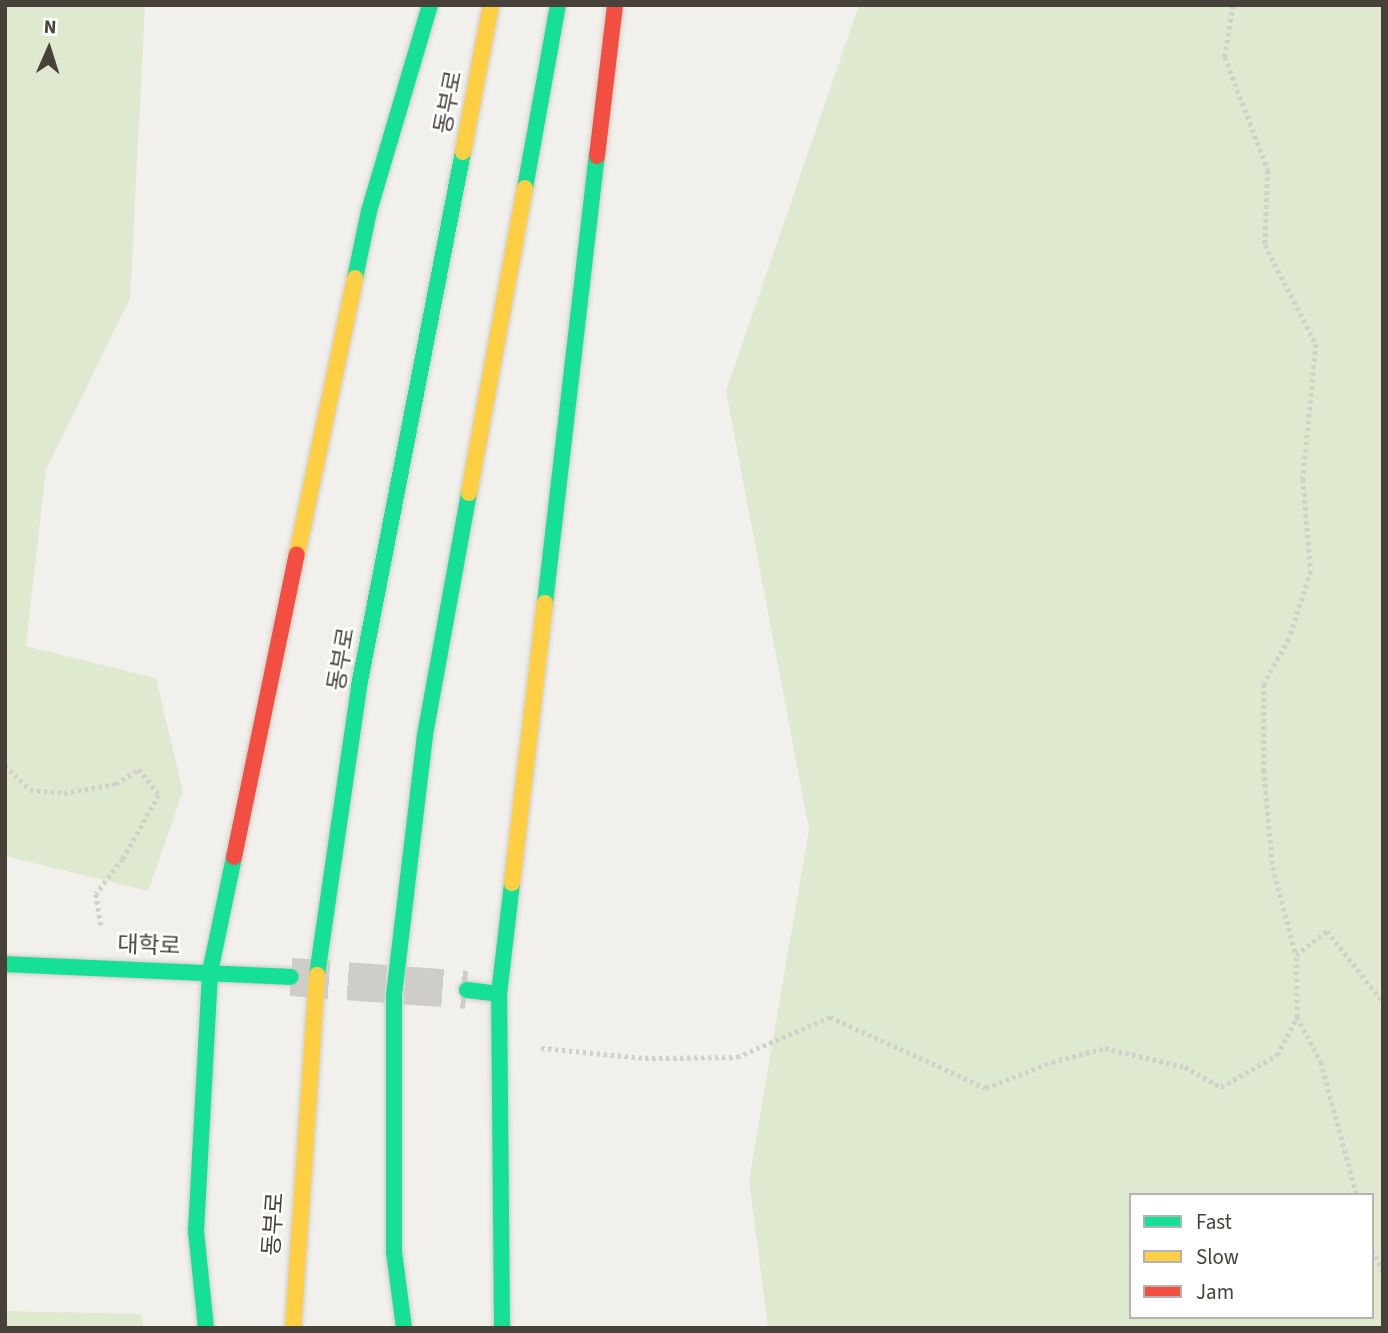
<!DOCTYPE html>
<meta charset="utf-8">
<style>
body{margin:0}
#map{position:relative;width:1388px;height:1333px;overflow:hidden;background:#f1f0ec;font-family:"Source Sans 3","Noto Sans KR",sans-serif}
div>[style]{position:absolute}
.green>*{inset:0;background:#dfe9cf}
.secondary-tunnel>*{height:38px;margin-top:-19px;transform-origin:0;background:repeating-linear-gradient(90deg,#cfcdc8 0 38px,transparent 0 57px)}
.path>*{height:4.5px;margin-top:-2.25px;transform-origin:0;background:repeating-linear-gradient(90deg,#d1d0cb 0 3.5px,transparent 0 7px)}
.roads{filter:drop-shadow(0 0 2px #cfccc4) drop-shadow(0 0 2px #cfccc4)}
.fast>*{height:16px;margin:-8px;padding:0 8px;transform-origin:8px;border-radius:8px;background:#16e098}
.slow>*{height:16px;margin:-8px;padding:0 8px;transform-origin:8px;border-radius:8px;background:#ffcf43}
.jam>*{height:16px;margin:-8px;padding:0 8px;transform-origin:8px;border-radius:8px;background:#f24e42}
span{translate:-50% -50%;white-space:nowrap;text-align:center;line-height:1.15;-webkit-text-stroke:5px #fff;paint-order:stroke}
.street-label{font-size:23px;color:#474139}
.frame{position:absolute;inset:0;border:7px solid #474139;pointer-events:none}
.legend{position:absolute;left:1129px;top:1193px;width:245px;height:126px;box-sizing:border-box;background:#fff;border:2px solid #b5b3b0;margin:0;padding:9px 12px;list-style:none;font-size:21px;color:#474139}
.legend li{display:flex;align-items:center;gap:14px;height:35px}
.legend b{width:35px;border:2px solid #b5b3b0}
.north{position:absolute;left:14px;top:14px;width:70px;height:70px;-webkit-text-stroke:5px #fff;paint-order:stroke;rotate:3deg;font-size:19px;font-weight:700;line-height:28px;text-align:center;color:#474139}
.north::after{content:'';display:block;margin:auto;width:24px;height:32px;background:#474139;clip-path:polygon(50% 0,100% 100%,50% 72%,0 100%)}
</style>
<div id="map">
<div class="green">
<div style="clip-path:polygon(5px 5px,145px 5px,130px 299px,46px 469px,26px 646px,156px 678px,183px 792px,148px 891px,5px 856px)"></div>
<div style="clip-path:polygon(evenodd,859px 5px,1383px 5px,1383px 1328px,768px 1328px,749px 1180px,809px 829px,726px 391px,859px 5px,1131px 1195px,1372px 1195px,1372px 1317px,1131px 1317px,1131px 1195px)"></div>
<div style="clip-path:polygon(5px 1311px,141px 1314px,144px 1328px,5px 1328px)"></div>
</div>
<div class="secondary-tunnel">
<div style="left:291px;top:977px;width:176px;rotate:4.2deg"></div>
</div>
<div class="path">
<div style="left:1233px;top:5px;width:53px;rotate:98.7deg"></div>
<div style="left:1225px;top:57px;width:121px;rotate:69.2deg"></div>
<div style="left:1268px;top:170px;width:75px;rotate:92.3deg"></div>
<div style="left:1265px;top:245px;width:111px;rotate:62.7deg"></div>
<div style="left:1316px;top:344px;width:136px;rotate:95.5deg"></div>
<div style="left:1303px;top:479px;width:92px;rotate:85deg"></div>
<div style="left:1311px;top:571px;width:71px;rotate:107.9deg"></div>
<div style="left:1289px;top:639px;width:51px;rotate:119.1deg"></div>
<div style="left:1264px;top:684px;width:86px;rotate:90deg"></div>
<div style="left:1264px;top:770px;width:97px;rotate:84.7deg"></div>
<div style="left:1273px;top:867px;width:91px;rotate:75.4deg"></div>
<div style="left:1296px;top:955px;width:39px;rotate:-38deg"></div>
<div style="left:1327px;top:931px;width:90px;rotate:51.7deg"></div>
<div style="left:5px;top:765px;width:35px;rotate:45deg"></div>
<div style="left:30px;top:790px;width:34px;rotate:5deg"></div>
<div style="left:64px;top:793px;width:53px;rotate:-9.8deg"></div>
<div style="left:116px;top:784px;width:27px;rotate:-33deg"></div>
<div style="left:139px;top:769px;width:33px;rotate:52deg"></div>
<div style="left:159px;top:795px;width:73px;rotate:119.4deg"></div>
<div style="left:123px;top:859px;width:44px;rotate:127.6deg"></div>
<div style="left:96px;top:894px;width:32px;rotate:81deg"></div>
<div style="left:1297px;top:1017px;width:51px;rotate:61.9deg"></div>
<div style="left:1321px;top:1062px;width:138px;rotate:74.9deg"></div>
<div style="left:541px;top:1048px;width:104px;rotate:5.5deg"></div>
<div style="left:645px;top:1058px;width:92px;rotate:-0.6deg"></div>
<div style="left:737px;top:1057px;width:101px;rotate:-23.3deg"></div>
<div style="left:830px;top:1017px;width:171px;rotate:24.5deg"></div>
<div style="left:986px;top:1088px;width:71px;rotate:-21.5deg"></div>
<div style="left:1052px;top:1062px;width:55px;rotate:-14.8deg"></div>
<div style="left:1105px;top:1048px;width:82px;rotate:13.4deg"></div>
<div style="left:1185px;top:1067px;width:41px;rotate:29.1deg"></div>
<div style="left:1221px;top:1087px;width:64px;rotate:-29.7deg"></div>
<div style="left:1277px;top:1055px;width:43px;rotate:-62.2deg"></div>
<div style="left:1297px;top:1017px;width:62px;rotate:-90.9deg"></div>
<div style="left:1372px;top:1250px;width:25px;rotate:63deg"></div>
</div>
<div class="roads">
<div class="fast">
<div style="left:525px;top:188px;width:186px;rotate:-79.8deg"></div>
<div style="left:355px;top:278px;width:68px;rotate:-78.2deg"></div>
<div style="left:369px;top:211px;width:215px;rotate:-73.5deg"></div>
<div style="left:545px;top:603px;width:450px;rotate:-83.4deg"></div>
<div style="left:5px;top:964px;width:286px;rotate:2.6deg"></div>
<div style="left:317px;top:975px;width:292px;rotate:-81.7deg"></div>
<div style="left:359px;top:686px;width:544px;rotate:-78.98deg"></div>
<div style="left:467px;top:990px;width:32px;rotate:7deg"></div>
<div style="left:206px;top:1328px;width:98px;rotate:-95.9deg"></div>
<div style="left:196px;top:1231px;width:259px;rotate:-86.9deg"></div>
<div style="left:210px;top:972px;width:117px;rotate:-78.2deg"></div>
<div style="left:404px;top:1328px;width:77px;rotate:-97.5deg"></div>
<div style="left:394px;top:1252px;width:257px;rotate:-90deg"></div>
<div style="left:394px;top:995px;width:262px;rotate:-83.2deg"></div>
<div style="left:425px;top:735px;width:246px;rotate:-79.7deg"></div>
<div style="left:502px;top:1328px;width:334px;rotate:-90.5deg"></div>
<div style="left:499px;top:994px;width:112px;rotate:-83.3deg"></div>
</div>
<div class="slow">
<div style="left:463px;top:152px;width:150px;rotate:-79.2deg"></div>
<div style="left:469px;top:493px;width:310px;rotate:-79.6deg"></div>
<div style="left:297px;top:554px;width:282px;rotate:-78.1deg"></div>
<div style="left:512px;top:883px;width:282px;rotate:-83.3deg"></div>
<div style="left:293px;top:1328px;width:354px;rotate:-86.1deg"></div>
</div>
<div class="jam">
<div style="left:597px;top:156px;width:152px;rotate:-83.2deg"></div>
<div style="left:234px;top:857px;width:309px;rotate:-78.3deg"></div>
</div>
</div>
<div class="street-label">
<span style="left:449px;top:102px;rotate:-79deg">동부로</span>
<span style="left:342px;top:659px;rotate:-80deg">동부로</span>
<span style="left:149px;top:946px;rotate:2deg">대학로</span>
<span style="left:274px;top:1224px;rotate:-86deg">동부로</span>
</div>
<div class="frame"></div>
<ul class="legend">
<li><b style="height:9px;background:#16e098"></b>Fast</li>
<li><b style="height:9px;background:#ffcf43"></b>Slow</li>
<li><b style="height:9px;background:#f24e42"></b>Jam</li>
</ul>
<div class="north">N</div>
</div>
